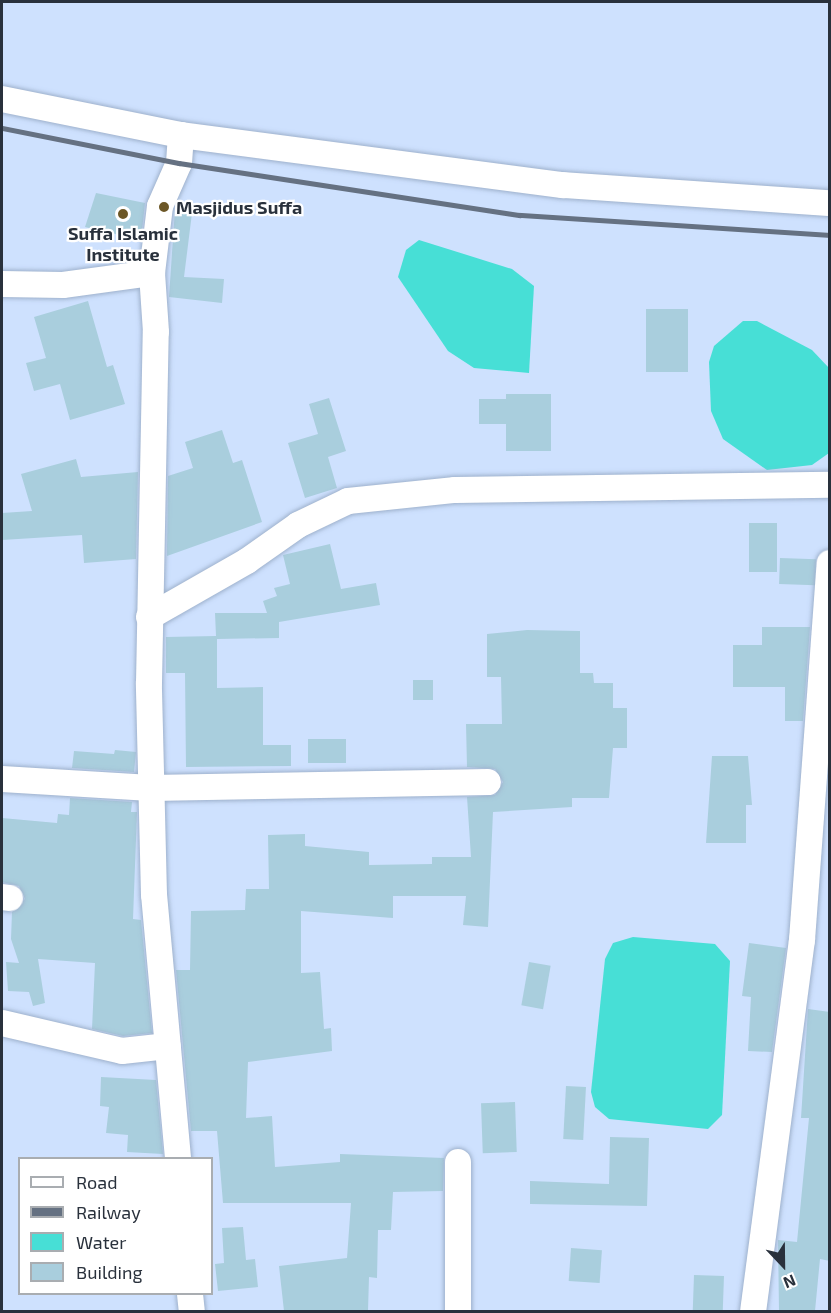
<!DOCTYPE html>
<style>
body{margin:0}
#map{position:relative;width:831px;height:1313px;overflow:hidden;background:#cee1fe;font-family:"Exo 2",sans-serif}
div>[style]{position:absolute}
.water>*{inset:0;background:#47dfd6}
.building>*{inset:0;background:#a9cedd;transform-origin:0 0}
.roads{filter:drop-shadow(0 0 2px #9eb1cc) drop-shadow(0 0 2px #9eb1cc)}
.minor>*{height:26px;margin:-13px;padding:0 13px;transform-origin:13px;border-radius:13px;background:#fff}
.rail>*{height:4.5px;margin:-2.25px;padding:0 2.25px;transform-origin:2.25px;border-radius:2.25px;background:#657182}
.dots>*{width:16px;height:16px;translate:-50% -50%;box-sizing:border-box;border:3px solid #fff;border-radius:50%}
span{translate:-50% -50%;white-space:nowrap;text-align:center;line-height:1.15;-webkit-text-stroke:4.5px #fff;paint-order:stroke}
.poi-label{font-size:18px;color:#29313c;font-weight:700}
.left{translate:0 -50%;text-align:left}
.frame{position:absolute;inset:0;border:3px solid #29313c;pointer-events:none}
.legend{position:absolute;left:18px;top:1157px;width:195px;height:138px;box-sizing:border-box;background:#fff;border:2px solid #a9adb1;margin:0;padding:8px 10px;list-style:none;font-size:18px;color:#29313c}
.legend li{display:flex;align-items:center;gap:12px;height:30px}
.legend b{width:30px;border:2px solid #a9adb1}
.north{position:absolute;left:753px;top:1235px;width:60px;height:60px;-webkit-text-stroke:4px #fff;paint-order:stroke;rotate:158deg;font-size:16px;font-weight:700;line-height:24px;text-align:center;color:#29313c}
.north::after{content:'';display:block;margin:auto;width:21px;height:27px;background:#29313c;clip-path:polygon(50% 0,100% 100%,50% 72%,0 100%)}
</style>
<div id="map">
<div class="water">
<div style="clip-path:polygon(419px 240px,512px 269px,534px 286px,529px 373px,474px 368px,448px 351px,398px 277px,406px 250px)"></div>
<div style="clip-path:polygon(743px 321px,757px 321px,812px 350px,829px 368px,829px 453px,812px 465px,767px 470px,723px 439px,711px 411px,709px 362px,714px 346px)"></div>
<div style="clip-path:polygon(633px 937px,715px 944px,730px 961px,722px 1115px,708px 1129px,609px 1119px,595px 1107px,591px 1092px,605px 959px,613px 943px)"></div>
</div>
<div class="building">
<div style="clip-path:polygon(96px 193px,145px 203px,141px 240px,85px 227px)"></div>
<div style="clip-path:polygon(175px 209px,192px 213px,184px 277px,224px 279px,222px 303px,169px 297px)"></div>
<div style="clip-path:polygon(88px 301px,107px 367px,113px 365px,125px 404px,70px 420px,60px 384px,34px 391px,26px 363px,46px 358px,34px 317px)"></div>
<div style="left:646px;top:309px;width:42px;height:63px"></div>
<div style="clip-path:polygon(506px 394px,551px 394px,551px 451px,506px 451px,506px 424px,479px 424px,479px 399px,506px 399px)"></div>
<div style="clip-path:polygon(329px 398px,346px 451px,328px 457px,337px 488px,305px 498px,288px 443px,318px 434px,309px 404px)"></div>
<div style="clip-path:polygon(222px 430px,233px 463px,242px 460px,262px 522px,167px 556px,168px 476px,193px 468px,185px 442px)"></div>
<div style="clip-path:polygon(76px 459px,81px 477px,138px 472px,136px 559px,84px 563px,82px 535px,2px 540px,2px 513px,32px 511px,21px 474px)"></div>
<div style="left:749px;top:523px;width:28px;height:49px"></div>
<div style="clip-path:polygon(330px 544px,341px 589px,376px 583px,380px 605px,279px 622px,279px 638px,217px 639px,217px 688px,263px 687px,263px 745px,291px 745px,291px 766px,186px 767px,185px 673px,166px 673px,166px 637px,216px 636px,215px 613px,267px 613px,263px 601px,277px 596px,274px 588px,290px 584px,283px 555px)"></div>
<div style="left:780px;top:558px;width:36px;height:26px;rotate:2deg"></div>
<div style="clip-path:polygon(762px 627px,810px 627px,803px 721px,785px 721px,785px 687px,733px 687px,733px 645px,762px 645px)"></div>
<div style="clip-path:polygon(527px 630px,580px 631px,580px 673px,593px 673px,594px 683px,613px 683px,613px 708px,627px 708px,627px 748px,613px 748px,609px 798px,572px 798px,572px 807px,493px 812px,488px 927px,463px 925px,466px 896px,393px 896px,393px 918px,301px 911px,301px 973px,320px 972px,324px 1029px,331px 1028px,332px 1051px,248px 1062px,246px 1118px,272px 1116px,275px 1167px,340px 1162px,340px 1154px,444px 1158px,443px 1191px,393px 1192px,391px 1230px,378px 1230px,377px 1278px,369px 1277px,368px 1311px,284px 1311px,279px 1266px,347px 1258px,351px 1203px,223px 1203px,217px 1131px,191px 1131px,176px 970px,190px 970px,191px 911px,245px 910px,246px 889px,269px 889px,268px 835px,305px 834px,305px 846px,369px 852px,369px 865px,432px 864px,432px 857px,471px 857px,467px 797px,495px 795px,503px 782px,495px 769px,467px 767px,466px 724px,502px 724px,501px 677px,487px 677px,487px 634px)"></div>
<div style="left:413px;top:680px;width:20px;height:20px"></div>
<div style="left:308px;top:739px;width:38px;height:24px"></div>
<div style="clip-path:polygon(115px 750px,136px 752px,134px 772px,72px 768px,74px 751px,114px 754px)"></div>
<div style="clip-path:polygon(712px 756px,748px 756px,752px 805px,746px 805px,746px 843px,706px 843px)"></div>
<div style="clip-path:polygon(70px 798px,132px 802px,131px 812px,137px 812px,133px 919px,141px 920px,152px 1033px,123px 1036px,92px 1029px,95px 963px,38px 959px,45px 1003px,33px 1006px,29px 992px,8px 991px,6px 962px,19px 963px,11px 939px,12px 912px,25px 899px,19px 886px,2px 882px,2px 818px,57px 823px,58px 814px,69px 815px)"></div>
<div style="clip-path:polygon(749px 943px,786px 948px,772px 1052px,748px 1051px,751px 997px,742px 996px)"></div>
<div style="left:529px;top:962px;width:22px;height:44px;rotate:10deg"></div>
<div style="clip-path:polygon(808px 1009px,830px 1012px,830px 1261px,820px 1259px,815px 1311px,779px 1311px,778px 1240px,797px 1242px,809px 1118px,801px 1118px)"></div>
<div style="clip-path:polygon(101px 1077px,156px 1080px,163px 1154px,127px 1152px,128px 1135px,106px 1133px,109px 1107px,100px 1106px)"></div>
<div style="left:566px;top:1086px;width:20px;height:53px;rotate:3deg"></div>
<div style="left:515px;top:1102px;width:50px;height:34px;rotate:88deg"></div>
<div style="clip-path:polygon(610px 1137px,649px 1138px,647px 1206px,530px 1204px,530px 1181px,609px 1184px)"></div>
<div style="clip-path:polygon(243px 1227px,246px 1260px,255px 1259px,258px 1287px,218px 1291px,215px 1264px,224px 1263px,222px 1228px)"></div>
<div style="left:571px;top:1248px;width:31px;height:33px;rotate:4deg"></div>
<div style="left:694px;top:1275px;width:30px;height:36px;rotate:2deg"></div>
</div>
<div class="roads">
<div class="minor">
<div style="left:2px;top:99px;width:183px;rotate:11.4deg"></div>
<div style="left:181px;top:135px;width:385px;rotate:7.5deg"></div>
<div style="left:563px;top:185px;width:268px;rotate:3.9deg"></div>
<div style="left:2px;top:284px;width:61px;rotate:0.9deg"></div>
<div style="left:63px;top:285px;width:90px;rotate:-7.7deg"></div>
<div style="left:149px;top:617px;width:113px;rotate:-29.7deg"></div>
<div style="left:247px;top:561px;width:62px;rotate:-35.2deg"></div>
<div style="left:298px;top:525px;width:55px;rotate:-25.6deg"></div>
<div style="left:348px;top:501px;width:108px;rotate:-5.9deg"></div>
<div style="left:455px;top:490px;width:375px;rotate:-0.8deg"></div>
<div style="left:2px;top:779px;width:149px;rotate:3.5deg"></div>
<div style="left:151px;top:788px;width:337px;rotate:-1deg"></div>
<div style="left:2px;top:897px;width:8px;rotate:7deg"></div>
<div style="left:2px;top:1023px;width:123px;rotate:13.1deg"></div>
<div style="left:122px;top:1051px;width:46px;rotate:-6.2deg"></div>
<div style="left:178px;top:1158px;width:264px;rotate:-95.2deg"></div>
<div style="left:154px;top:895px;width:212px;rotate:-91.4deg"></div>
<div style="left:149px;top:683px;width:351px;rotate:-88.9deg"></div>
<div style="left:156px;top:332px;width:59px;rotate:-93.9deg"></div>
<div style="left:152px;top:273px;width:67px;rotate:-83.2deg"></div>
<div style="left:160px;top:206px;width:47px;rotate:-66.2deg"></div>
<div style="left:179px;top:163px;width:28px;rotate:-86deg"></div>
<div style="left:190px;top:1294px;width:18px;rotate:84deg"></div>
<div style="left:458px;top:1312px;width:150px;rotate:-90deg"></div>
<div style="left:753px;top:1312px;width:375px;rotate:-82.5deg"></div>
<div style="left:802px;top:940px;width:378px;rotate:-85.8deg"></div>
</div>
</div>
<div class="rail">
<div style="left:2px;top:128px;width:180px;rotate:11.2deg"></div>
<div style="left:179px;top:163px;width:345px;rotate:8.7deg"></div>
<div style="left:520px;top:215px;width:311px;rotate:3.7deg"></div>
</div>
<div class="dots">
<div style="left:164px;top:207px;background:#6c5726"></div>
<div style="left:123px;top:214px;background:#6c5726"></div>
</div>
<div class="poi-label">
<span class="left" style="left:176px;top:207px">Masjidus Suffa</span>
<span style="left:123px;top:244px">Suffa Islamic<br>Institute</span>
</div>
<div class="frame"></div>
<ul class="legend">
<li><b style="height:8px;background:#fff"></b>Road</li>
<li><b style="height:8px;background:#657182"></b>Railway</li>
<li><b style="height:16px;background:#47dfd6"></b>Water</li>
<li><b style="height:16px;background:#a9cedd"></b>Building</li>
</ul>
<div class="north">N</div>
</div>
